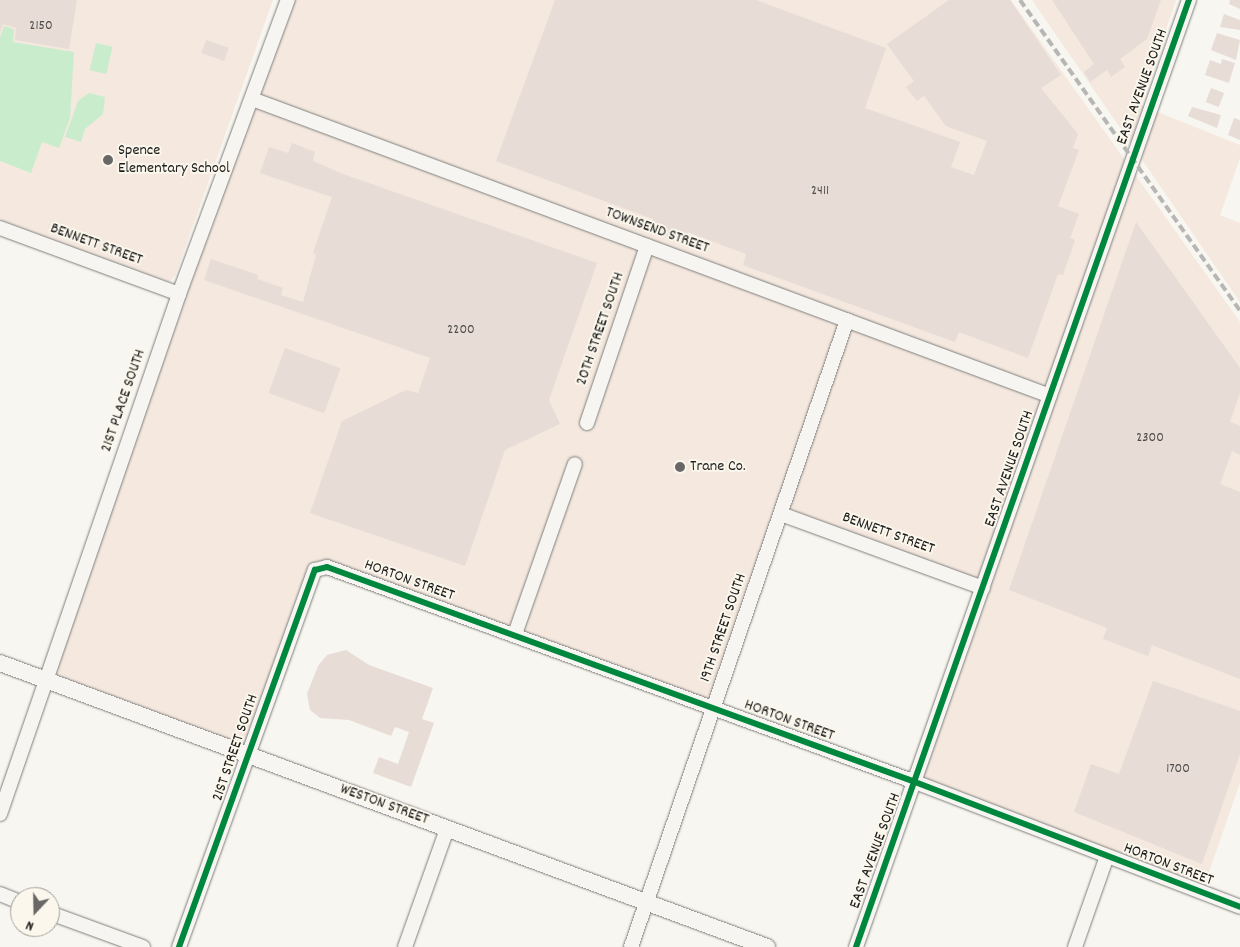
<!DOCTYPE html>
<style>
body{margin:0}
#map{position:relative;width:1240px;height:947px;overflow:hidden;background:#f8f6f0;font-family:Dekko,sans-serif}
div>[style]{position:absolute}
.built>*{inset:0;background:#f4e8df}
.green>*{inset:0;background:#c9edcc;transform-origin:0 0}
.building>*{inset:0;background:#e7dcd6;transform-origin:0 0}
.roads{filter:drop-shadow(0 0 1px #7f7e7b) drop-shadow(0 0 1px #7f7e7b)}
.minor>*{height:14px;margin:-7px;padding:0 7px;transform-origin:7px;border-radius:7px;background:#f6f5f1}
.tertiary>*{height:16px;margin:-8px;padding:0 8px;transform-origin:8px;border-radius:8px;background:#f6f5f1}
.rail>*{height:4px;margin-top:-2px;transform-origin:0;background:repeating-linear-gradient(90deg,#b7b6b4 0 8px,transparent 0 12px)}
.cycleway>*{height:6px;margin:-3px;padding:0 3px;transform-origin:3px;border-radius:3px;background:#00873e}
.dots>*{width:14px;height:14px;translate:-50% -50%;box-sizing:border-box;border:2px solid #fbf7ec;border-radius:50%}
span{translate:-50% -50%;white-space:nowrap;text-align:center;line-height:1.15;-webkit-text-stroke:4px #fbf7ec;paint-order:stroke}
.number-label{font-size:14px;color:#4f4c4a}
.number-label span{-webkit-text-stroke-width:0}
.street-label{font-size:16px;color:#1c1c1c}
.poi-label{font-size:16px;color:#1c1c1c}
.left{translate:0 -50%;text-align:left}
.north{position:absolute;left:10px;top:887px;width:50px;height:50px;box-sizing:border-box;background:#fbf7ec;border:1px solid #a29f99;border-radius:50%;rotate:201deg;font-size:14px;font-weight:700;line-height:20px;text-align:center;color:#1c1c1c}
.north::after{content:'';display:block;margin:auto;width:18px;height:22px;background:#696866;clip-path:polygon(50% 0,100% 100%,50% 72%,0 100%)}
</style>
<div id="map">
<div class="built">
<div style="clip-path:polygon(0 0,273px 0,175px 276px,169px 282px,0 220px)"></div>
<div style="clip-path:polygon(288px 0,1011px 0,1240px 322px,1240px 783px,1202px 892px,915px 782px,983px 588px,782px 514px,715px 708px,327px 567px,315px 570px,248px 755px,47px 680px)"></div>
<div style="clip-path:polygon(1032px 0,1176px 0,1140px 105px,1240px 145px,1240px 158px,1220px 215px,1240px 223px,1240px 302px)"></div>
</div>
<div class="green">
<div style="clip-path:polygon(4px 26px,14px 29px,13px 42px,74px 52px,70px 118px,59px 148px,42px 142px,31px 173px,0 161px,0 37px)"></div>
<div style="left:96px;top:43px;width:17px;height:28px;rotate:13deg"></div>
<div style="clip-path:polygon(89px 93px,105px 97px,103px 114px,85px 129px,81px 142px,65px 137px,78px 101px)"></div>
</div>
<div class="building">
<div style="clip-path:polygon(0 0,77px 0,69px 49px,15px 40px,16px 28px,3px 24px,0 32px)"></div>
<div style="clip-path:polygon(555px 0,756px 0,886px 48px,865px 108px,960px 142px,951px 167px,974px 175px,987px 141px,946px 126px,924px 96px,917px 101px,906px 87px,914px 81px,887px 44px,949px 0,1010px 0,1061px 75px,1041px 88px,1078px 134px,1073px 148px,1079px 150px,1058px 206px,1079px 214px,1070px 238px,1075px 240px,1063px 275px,1058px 274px,1028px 358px,959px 332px,955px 342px,743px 265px,746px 254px,688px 232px,685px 243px,659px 234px,650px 228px,653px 219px,496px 161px)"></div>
<div style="clip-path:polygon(1052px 0,1161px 0,1147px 39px,1120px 59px,1125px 67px,1111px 77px,1107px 70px,1090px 82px,1084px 72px,1094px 64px)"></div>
<div style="clip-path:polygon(1230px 0,1240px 0,1240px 9px,1229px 4px)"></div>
<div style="clip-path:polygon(1224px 14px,1240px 20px,1240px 30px,1220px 27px)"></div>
<div style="clip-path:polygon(1217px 33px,1240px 40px,1236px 60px,1211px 50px)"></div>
<div style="left:206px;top:40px;width:24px;height:14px;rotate:19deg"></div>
<div style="clip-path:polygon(1222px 59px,1235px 63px,1229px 83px,1205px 75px,1210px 60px,1221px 64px)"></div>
<div style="left:1211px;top:88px;width:14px;height:15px;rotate:21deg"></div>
<div style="clip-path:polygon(1192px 107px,1221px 115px,1217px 128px,1188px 116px)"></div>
<div style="clip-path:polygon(1234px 118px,1240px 120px,1240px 140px,1228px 135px)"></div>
<div style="clip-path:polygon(292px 143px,315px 152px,313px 161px,343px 174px,597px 263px,549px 400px,560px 424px,505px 450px,465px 566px,310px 513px,342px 421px,406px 390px,418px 393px,430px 358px,204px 280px,211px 259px,258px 275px,257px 279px,283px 288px,281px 295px,303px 302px,316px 255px,313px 253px,332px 197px,260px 173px,269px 147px,288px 153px)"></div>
<div style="clip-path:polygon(1136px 222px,1240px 368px,1240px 393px,1230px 422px,1240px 426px,1240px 455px,1232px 451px,1220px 484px,1240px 492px,1240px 679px,1152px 645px,1148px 656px,1103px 639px,1107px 628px,1009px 590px)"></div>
<div style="left:285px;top:348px;width:59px;height:48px;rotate:20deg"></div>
<div style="clip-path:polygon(346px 650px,369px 665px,433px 688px,422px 719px,434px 723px,411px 787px,373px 773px,379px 757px,398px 764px,409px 732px,395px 727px,391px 736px,349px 720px,320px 718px,310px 710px,307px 694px,318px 666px,327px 655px)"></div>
<div style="clip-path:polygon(1153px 681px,1240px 711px,1240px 754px,1202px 864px,1074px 812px,1091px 764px,1119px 774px)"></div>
</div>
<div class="roads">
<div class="minor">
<div style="left:252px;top:99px;width:851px;rotate:20.41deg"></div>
<div style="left:0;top:228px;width:191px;rotate:20.2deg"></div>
<div style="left:587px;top:423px;width:187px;rotate:-71.3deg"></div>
<div style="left:781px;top:514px;width:215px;rotate:20.1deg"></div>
<div style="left:515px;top:634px;width:180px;rotate:-70.6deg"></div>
<div style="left:0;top:814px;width:550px;rotate:-71deg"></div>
<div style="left:179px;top:294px;width:314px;rotate:-69.7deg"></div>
<div style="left:0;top:894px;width:22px;rotate:22deg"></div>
<div style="left:50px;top:913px;width:99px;rotate:20.1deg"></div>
<div style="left:179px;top:947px;width:401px;rotate:-70.2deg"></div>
<div style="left:315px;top:570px;width:12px;rotate:-14deg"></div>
<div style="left:327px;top:567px;width:626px;rotate:20.08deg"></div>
<div style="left:915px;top:782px;width:348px;rotate:21deg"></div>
<div style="left:405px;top:947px;width:125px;rotate:-70.4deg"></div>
<div style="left:631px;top:947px;width:663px;rotate:-70.99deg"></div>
<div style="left:856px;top:947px;width:1004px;rotate:-70.63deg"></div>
<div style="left:1075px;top:947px;width:96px;rotate:-70.6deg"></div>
</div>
<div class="tertiary">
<div style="left:0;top:663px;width:818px;rotate:20.32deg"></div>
</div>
</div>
<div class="rail">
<div style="left:1020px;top:0;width:381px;rotate:54.7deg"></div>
</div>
<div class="cycleway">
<div style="left:179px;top:947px;width:401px;rotate:-70.2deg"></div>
<div style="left:315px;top:570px;width:12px;rotate:-14deg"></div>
<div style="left:327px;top:567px;width:626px;rotate:20.08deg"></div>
<div style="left:915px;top:782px;width:348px;rotate:21deg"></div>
<div style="left:856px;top:947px;width:1004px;rotate:-70.63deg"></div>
</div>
<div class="dots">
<div style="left:108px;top:160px;background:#696866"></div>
<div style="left:680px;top:467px;background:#696866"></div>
</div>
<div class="number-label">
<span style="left:41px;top:26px">2150</span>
<span style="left:820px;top:191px">2411</span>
<span style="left:461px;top:330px">2200</span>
<span style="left:1150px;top:438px">2300</span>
<span style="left:1178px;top:769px">1700</span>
</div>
<div class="street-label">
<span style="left:1143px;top:87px;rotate:-70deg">EAST AVENUE SOUTH</span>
<span style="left:657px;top:231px;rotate:20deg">TOWNSEND STREET</span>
<span style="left:96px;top:245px;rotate:20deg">BENNETT STREET</span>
<span style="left:601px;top:329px;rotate:-71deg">20TH STREET SOUTH</span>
<span style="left:124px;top:401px;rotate:-71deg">21ST PLACE SOUTH</span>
<span style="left:1010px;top:469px;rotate:-71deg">EAST AVENUE SOUTH</span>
<span style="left:888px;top:534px;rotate:20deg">BENNETT STREET</span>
<span style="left:409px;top:581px;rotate:20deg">HORTON STREET</span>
<span style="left:724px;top:628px;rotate:-71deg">19TH STREET SOUTH</span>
<span style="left:789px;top:721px;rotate:20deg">HORTON STREET</span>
<span style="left:236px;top:748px;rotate:-71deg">21ST STREET SOUTH</span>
<span style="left:384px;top:805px;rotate:20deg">WESTON STREET</span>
<span style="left:876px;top:851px;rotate:-70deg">EAST AVENUE SOUTH</span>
<span style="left:1168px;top:865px;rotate:21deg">HORTON STREET</span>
</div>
<div class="poi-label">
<span class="left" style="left:118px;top:160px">Spence<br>Elementary School</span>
<span class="left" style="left:690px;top:467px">Trane Co.</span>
</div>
<div class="north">N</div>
</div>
